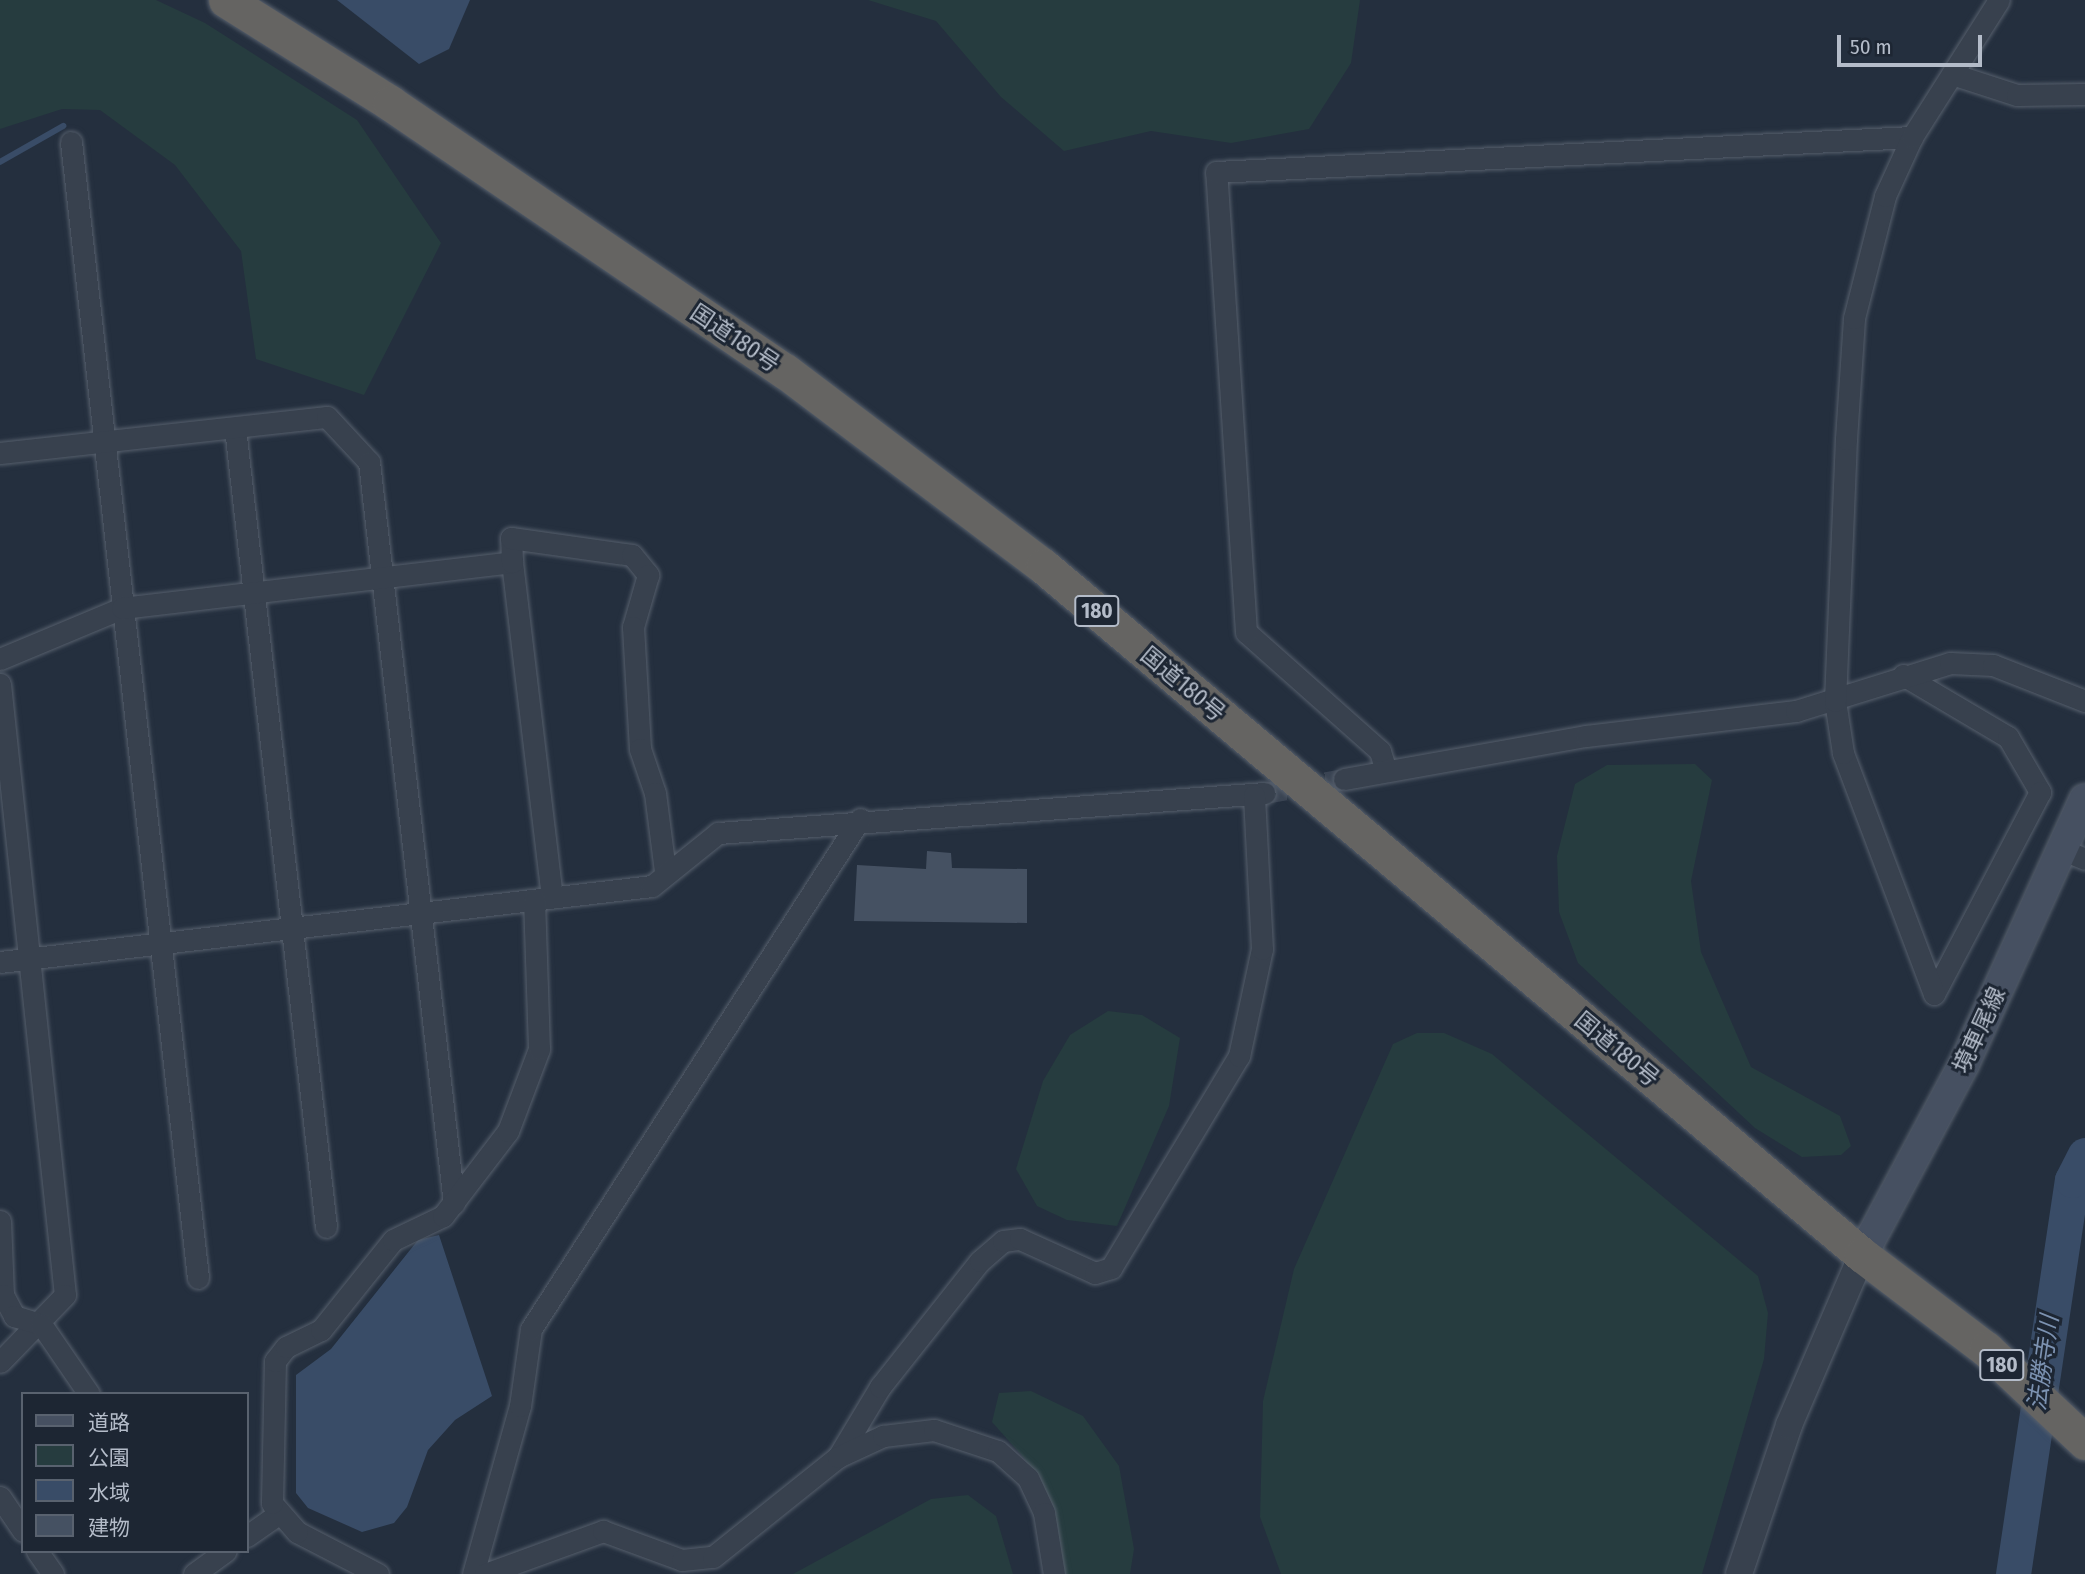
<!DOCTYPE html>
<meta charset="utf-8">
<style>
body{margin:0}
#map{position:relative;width:2085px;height:1574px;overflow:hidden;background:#242f3e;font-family:"Fira Sans Condensed","Noto Sans JP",sans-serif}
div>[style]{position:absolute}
.green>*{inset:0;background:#263c3f}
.water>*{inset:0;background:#394c67}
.stream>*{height:6px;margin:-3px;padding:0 3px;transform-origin:3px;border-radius:3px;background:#394c67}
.river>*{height:35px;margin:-17.5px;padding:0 17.5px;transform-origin:17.5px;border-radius:17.5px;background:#394c67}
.building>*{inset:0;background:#455162}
.minor-tunnel>*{height:21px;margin-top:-10.5px;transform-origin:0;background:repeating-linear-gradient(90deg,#3a4453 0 21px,transparent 0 31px)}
.roads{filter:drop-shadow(0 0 2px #565f6c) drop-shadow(0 0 2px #565f6c)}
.minor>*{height:21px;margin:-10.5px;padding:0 10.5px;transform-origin:10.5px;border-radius:10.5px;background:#38414e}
.tertiary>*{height:26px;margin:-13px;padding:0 13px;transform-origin:13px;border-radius:13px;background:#38414e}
.secondary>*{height:30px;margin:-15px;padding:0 15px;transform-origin:15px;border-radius:15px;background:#465061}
.trunk>*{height:35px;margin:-17.5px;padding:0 17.5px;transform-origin:17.5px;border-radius:17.5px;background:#656462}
span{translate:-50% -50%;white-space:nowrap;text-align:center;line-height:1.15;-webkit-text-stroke:6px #1d2633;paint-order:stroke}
.shield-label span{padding:2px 5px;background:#1d2633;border:2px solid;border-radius:5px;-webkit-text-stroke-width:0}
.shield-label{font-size:21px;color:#b4bcc9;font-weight:700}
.street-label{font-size:23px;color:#b4bcc9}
.water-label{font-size:24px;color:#7c92b1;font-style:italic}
.legend{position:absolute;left:21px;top:1392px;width:228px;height:161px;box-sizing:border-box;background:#1d2633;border:2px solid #59626f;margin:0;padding:9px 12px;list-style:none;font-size:21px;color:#b4bcc9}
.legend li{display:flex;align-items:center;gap:14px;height:35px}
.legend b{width:35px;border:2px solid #59626f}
.scale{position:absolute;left:1837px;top:35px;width:145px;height:32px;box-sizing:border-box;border:4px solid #b4bcc9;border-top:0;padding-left:9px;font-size:21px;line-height:24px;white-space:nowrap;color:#b4bcc9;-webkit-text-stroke:5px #1d2633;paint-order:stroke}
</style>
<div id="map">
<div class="green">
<div style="clip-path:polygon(0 0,156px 0,205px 23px,357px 120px,441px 243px,364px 395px,256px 359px,241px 251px,175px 165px,100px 110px,62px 109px,0 129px)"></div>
<div style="clip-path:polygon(868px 0,1360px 0,1351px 63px,1309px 129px,1231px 143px,1151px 131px,1064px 151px,1001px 97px,936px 21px)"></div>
<div style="clip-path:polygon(1695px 764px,1712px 780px,1691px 881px,1701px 952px,1751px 1067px,1840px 1116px,1851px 1146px,1841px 1155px,1802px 1157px,1755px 1128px,1578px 963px,1559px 912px,1557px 856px,1575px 784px,1607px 765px)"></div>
<div style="clip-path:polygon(1108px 1011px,1142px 1015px,1180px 1038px,1169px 1106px,1117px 1226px,1067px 1220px,1037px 1206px,1016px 1169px,1043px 1081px,1070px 1035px)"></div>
<div style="clip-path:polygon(1417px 1033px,1444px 1033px,1492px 1054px,1758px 1276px,1768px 1313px,1764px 1359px,1702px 1574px,1281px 1574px,1260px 1517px,1263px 1401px,1294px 1269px,1393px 1044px)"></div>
<div style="clip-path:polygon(1031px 1391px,1083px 1416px,1119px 1466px,1134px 1549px,1130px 1574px,1062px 1574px,1057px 1524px,1024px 1458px,992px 1422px,999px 1393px)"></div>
<div style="clip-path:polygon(968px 1495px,996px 1516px,1013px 1574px,793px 1574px,931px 1499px)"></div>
</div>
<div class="water">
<div style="clip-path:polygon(337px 0,470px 0,449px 49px,419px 64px)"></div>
<div style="clip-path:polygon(439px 1235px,492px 1396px,455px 1420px,428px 1450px,407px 1507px,394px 1523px,362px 1532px,308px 1508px,296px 1493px,296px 1375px,331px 1349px,418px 1240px)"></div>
</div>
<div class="stream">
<div style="left:0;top:162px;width:73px;rotate:-29.7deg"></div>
</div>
<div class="river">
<div style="left:2013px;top:1574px;width:398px;rotate:-81.5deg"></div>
<div style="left:2072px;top:1180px;width:28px;rotate:-63deg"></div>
</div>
<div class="building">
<div style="clip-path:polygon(927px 851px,951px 853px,952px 868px,1027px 869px,1027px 923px,854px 921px,857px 865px,926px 869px)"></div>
</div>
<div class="minor-tunnel">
<div style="left:1265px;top:793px;width:80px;rotate:-10deg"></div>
</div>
<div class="roads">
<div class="minor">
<div style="left:1952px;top:74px;width:68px;rotate:17.9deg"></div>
<div style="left:2017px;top:95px;width:68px;rotate:-0.8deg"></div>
<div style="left:71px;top:142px;width:1143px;rotate:83.62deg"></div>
<div style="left:235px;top:428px;width:804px;rotate:83.5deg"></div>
<div style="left:0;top:453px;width:329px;rotate:-6.3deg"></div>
<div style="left:327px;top:417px;width:62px;rotate:47deg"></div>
<div style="left:369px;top:462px;width:746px;rotate:83.46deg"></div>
<div style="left:512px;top:562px;width:338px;rotate:83.2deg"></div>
<div style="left:0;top:659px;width:132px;rotate:-22.7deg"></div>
<div style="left:122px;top:608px;width:393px;rotate:-6.7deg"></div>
<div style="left:512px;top:562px;width:24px;rotate:-92deg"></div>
<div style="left:511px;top:538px;width:122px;rotate:8deg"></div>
<div style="left:632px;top:555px;width:26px;rotate:51deg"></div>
<div style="left:648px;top:575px;width:54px;rotate:106.1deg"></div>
<div style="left:633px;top:627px;width:122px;rotate:86.7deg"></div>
<div style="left:640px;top:749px;width:46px;rotate:71.2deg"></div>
<div style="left:655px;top:793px;width:79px;rotate:82.7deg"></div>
<div style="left:1903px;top:675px;width:122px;rotate:30.6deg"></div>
<div style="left:2008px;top:737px;width:64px;rotate:59.8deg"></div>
<div style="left:2040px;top:792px;width:228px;rotate:117.7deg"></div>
<div style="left:0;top:684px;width:614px;rotate:83.93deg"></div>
<div style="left:65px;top:1295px;width:93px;rotate:134.1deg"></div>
<div style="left:1386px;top:771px;width:21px;rotate:-107deg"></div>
<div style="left:1380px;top:751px;width:179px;rotate:-138.4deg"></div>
<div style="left:1246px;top:632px;width:461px;rotate:-93.7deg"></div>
<div style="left:1216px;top:172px;width:697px;rotate:-2.88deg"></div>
<div style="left:1344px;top:779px;width:246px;rotate:-10.1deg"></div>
<div style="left:1586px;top:736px;width:211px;rotate:-6.8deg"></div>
<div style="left:1796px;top:711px;width:161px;rotate:-17.3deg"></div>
<div style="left:1950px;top:663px;width:43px;rotate:2.7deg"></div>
<div style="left:1993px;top:665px;width:99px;rotate:21.4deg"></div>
<div style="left:2063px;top:850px;width:24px;rotate:22deg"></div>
<div style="left:0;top:962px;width:656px;rotate:-6.65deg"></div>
<div style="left:652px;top:886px;width:85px;rotate:-38.8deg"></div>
<div style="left:718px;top:833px;width:548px;rotate:-4.18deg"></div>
<div style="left:1934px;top:994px;width:258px;rotate:-110.7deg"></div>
<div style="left:1843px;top:753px;width:53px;rotate:-98.7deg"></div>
<div style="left:1835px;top:701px;width:262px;rotate:-87.6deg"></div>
<div style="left:1846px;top:439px;width:121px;rotate:-86.2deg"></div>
<div style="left:1854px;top:318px;width:126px;rotate:-75.7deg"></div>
<div style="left:1885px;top:196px;width:65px;rotate:-65.4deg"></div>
<div style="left:1912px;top:137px;width:162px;rotate:-57.6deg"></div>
<div style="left:0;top:1221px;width:74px;rotate:87.7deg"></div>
<div style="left:3px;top:1295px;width:24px;rotate:62deg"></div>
<div style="left:14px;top:1316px;width:28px;rotate:17deg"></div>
<div style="left:41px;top:1324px;width:85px;rotate:55.6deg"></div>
<div style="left:838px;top:1457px;width:82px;rotate:-59deg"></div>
<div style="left:880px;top:1387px;width:161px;rotate:-51.6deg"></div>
<div style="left:980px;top:1261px;width:30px;rotate:-41deg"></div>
<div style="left:1003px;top:1241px;width:17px;rotate:-7deg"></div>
<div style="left:1020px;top:1239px;width:82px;rotate:24.4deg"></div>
<div style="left:1095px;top:1273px;width:17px;rotate:-17deg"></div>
<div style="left:1111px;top:1268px;width:248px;rotate:-58.9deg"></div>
<div style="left:1239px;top:1056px;width:109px;rotate:-77.9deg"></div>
<div style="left:1262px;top:949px;width:154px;rotate:-93deg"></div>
<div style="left:0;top:1497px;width:41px;rotate:55.9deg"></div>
<div style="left:247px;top:1536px;width:38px;rotate:-35deg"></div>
<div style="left:37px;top:1551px;width:28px;rotate:55deg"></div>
<div style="left:194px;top:1574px;width:39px;rotate:-36deg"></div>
<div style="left:378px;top:1574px;width:91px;rotate:-152.6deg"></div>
<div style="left:297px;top:1532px;width:38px;rotate:-131deg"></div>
<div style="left:272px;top:1503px;width:142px;rotate:-88.8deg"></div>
<div style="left:275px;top:1361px;width:18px;rotate:-52deg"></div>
<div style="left:286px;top:1347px;width:39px;rotate:-26deg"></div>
<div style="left:321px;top:1330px;width:115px;rotate:-51.3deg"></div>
<div style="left:393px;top:1240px;width:55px;rotate:-25.6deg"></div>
<div style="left:443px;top:1216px;width:107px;rotate:-52.6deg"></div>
<div style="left:508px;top:1131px;width:88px;rotate:-69.3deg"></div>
<div style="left:539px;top:1049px;width:149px;rotate:-91.9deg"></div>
<div style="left:473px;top:1574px;width:174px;rotate:-74.4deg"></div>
<div style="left:520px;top:1406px;width:78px;rotate:-81.9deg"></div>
<div style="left:531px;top:1329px;width:607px;rotate:-57.17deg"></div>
<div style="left:485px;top:1574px;width:126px;rotate:-20deg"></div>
<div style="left:603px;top:1531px;width:84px;rotate:20.2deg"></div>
<div style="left:682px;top:1560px;width:31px;rotate:-6deg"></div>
<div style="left:713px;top:1557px;width:160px;rotate:-38.7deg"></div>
<div style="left:838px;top:1457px;width:50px;rotate:-25deg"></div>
<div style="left:883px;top:1436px;width:51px;rotate:-6.7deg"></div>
<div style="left:934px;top:1430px;width:67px;rotate:18.2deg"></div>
<div style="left:998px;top:1451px;width:40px;rotate:42deg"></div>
<div style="left:1028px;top:1478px;width:38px;rotate:65deg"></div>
<div style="left:1044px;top:1513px;width:62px;rotate:80.7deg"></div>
</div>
<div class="tertiary">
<div style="left:1739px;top:1574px;width:157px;rotate:-71.4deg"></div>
<div style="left:1789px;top:1425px;width:185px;rotate:-66.8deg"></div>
</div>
<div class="secondary">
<div style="left:1862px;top:1255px;width:217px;rotate:-61.9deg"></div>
<div style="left:1964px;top:1064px;width:291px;rotate:-65.5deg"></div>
</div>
<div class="trunk">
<div style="left:226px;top:0;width:194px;rotate:32.1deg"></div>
<div style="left:390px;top:103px;width:477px;rotate:34.2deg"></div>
<div style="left:785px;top:371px;width:323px;rotate:37.1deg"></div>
<div style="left:1043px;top:566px;width:1070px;rotate:40.07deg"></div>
<div style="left:1862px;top:1255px;width:156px;rotate:37.2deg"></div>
<div style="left:1986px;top:1349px;width:136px;rotate:43.2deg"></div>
</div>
</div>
<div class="shield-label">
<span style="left:1097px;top:611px">180</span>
<span style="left:2002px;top:1365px">180</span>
</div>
<div class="street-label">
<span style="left:735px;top:338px;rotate:34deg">国道180号</span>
<span style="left:1183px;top:684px;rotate:40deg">国道180号</span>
<span style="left:1979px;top:1030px;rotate:-65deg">境車尾線</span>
<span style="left:1617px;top:1049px;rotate:40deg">国道180号</span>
</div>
<div class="water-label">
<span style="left:2044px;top:1363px;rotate:-82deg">法勝寺川</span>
</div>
<ul class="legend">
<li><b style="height:9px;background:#465061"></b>道路</li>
<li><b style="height:19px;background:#263c3f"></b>公園</li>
<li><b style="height:19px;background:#394c67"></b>水域</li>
<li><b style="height:19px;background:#455162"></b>建物</li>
</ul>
<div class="scale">50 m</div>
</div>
